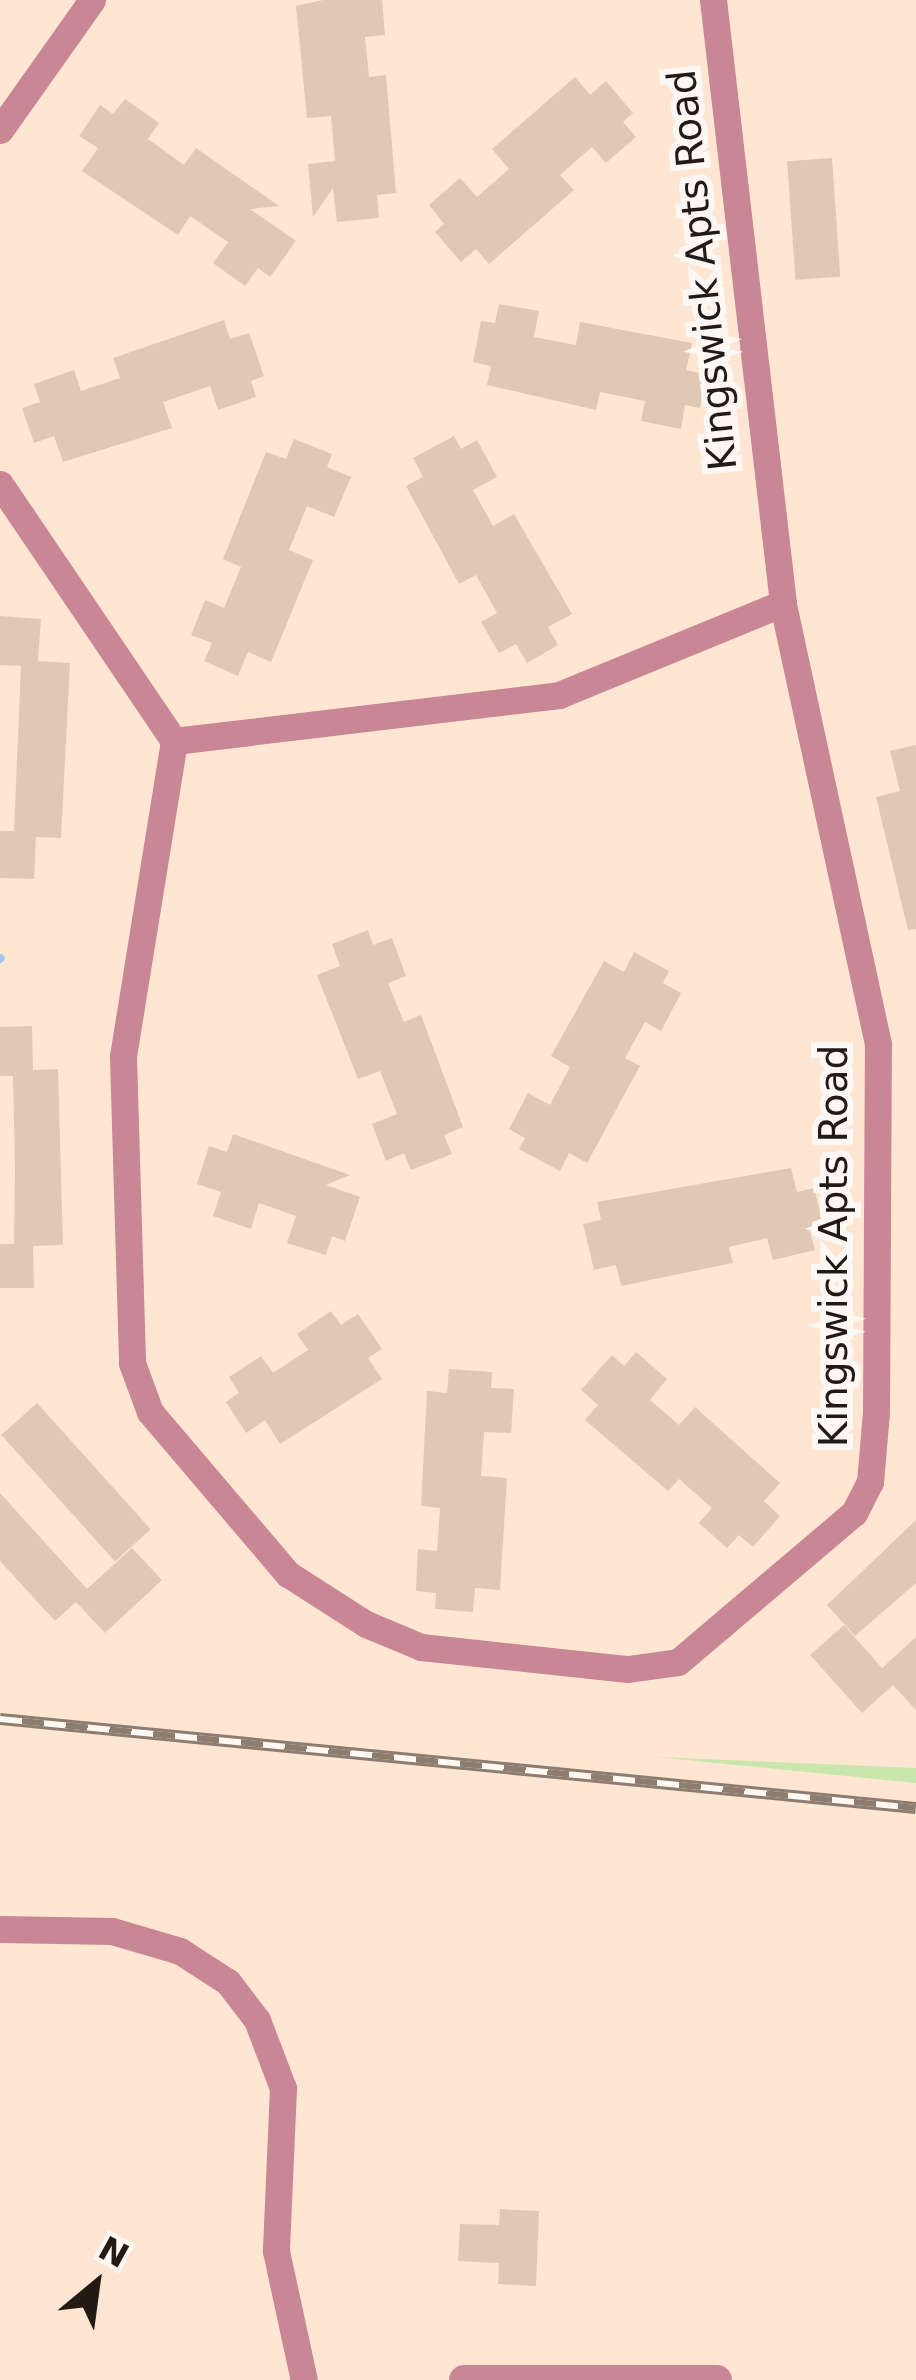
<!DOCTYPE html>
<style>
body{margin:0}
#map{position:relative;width:916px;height:2380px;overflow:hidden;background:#ffe6d3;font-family:"DejaVu Sans",sans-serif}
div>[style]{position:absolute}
.green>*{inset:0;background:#c9e6ad}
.stream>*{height:8px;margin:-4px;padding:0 4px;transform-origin:4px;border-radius:4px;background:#a3c6f5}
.building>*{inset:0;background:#e0c8b5;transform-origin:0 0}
.minor>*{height:27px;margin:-13.5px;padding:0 13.5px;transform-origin:13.5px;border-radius:13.5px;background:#c98694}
.tertiary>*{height:30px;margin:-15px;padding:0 15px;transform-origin:15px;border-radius:15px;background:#c98694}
.rail>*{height:12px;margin-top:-6px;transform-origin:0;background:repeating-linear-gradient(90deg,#fdf8f4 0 22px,#8d7d70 0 44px);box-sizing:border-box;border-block:3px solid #8d7d70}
span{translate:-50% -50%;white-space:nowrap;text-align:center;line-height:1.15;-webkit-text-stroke:12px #fdf8f4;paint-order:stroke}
.street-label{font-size:39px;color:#221a13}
.north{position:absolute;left:36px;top:2224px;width:120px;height:120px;-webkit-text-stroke:9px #fdf8f4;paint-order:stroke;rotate:29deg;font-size:33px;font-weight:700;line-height:48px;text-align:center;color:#221a13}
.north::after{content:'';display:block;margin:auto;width:42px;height:54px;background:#221a13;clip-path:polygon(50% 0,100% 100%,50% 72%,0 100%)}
</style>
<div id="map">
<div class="green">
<div style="clip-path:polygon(656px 1757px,916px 1768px,916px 1783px)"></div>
</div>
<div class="stream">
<div style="left:0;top:959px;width:1px;rotate:-45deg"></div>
</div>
<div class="building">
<div style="clip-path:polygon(323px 0,382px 0,385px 35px,365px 37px,369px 77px,386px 75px,396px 193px,377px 195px,379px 218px,337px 222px,333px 188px,313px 217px,308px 164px,335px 161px,331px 116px,307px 118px,296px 6px)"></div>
<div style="clip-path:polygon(575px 77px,590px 95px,606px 81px,633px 113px,623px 122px,636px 137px,606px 163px,592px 147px,560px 175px,574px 190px,489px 264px,476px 249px,461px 262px,435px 232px,444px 224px,429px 205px,460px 178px,477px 197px,509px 169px,492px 149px)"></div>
<div style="clip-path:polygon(125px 99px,159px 123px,148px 139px,184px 165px,196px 148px,279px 206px,250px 209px,296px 241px,270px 277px,258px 268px,245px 286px,213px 263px,228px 242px,190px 216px,178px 235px,82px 171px,98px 148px,79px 136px,100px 105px,113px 114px)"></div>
<div style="left:832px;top:158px;width:119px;height:45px;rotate:86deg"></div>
<div style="clip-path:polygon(499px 304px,539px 311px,534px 337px,576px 345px,580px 322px,692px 343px,686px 370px,707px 375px,700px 408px,685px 405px,681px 429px,641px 421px,645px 401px,600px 392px,596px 410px,487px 385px,491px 366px,473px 362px,481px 321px,495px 323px)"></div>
<div style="clip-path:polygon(224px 320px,230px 339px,249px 333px,264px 376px,251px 381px,256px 397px,218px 410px,210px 386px,163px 402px,172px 428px,63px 462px,54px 436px,34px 443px,22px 408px,40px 402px,34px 384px,74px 370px,81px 391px,120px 378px,113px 358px)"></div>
<div style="clip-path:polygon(454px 436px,461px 449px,477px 440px,497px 477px,473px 490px,493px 526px,514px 514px,572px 614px,548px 627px,558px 645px,527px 663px,516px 644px,499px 653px,481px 622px,497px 613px,476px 575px,459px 584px,406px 486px,423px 477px,413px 458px)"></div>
<div style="clip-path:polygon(294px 439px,332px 454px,327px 467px,351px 477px,334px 517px,307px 506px,289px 550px,313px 560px,271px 662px,248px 652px,238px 676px,204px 661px,212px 643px,191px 635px,205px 600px,224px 608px,241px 567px,223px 559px,266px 452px,286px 459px)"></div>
<div style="clip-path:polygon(0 616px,41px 619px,38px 661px,70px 663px,61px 838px,36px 837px,34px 879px,0 878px,0 831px,14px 831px,21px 666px,0 665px)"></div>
<div style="clip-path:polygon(916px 745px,916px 929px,908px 930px,876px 797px,900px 791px,890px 751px)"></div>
<div style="clip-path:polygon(368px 930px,373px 945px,392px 938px,406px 976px,388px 983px,404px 1022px,421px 1015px,463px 1127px,444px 1135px,452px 1154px,411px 1170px,404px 1153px,386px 1161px,372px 1124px,397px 1114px,380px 1071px,358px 1079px,317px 975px,340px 966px,332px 944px)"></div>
<div style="clip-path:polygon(634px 952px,669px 971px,663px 983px,681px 993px,661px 1031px,645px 1022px,625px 1058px,640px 1066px,587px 1163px,569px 1153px,560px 1171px,519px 1149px,525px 1138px,509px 1129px,528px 1093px,550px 1105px,570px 1067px,551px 1056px,604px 961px,624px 972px)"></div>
<div style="clip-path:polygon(32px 1026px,33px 1070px,58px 1069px,63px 1245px,33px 1246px,34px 1288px,0 1288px,0 1244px,14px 1244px,15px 1167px,13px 1076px,0 1076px,0 1027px)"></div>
<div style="clip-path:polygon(233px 1134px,350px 1175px,326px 1185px,360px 1197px,345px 1241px,332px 1236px,326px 1255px,287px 1243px,296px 1216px,259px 1203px,251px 1229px,213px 1216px,221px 1192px,197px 1184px,209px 1146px,227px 1152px)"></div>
<div style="clip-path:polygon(791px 1168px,797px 1192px,814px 1188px,824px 1228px,810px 1231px,815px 1250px,773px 1260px,767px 1238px,729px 1247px,733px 1263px,621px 1286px,616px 1265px,594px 1270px,583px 1224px,601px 1220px,597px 1202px)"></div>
<div style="clip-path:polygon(331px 1311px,341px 1325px,358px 1314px,382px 1349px,368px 1358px,382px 1379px,280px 1444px,265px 1420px,246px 1433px,226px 1402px,239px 1393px,229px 1377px,261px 1356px,273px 1373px,308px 1350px,297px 1334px)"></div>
<div style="clip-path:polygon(636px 1352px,667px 1379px,650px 1400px,679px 1425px,695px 1407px,780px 1483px,764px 1501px,780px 1516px,753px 1547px,739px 1535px,727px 1548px,699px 1523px,712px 1508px,679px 1479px,668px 1491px,585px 1420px,598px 1405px,581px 1390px,612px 1355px,624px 1366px)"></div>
<div style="clip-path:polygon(449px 1369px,492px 1372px,491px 1388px,514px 1389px,511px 1433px,484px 1432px,481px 1476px,507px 1478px,500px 1590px,475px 1588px,473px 1612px,435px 1609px,436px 1593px,416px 1591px,418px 1549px,437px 1551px,440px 1508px,421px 1506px,427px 1391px,447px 1393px)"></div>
<div style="left:37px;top:1403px;width:170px;height:48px;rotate:48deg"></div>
<div style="clip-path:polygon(0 1493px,87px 1589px,132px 1548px,162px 1580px,105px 1633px,76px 1602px,55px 1621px,0 1561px)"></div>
<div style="clip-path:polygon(916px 1520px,916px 1583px,855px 1636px,827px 1605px)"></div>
<div style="clip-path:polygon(844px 1625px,882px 1668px,916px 1637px,916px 1710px,893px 1685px,862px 1713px,810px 1655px)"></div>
<div style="clip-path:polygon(500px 2209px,539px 2211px,536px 2286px,498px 2284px,499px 2263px,458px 2261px,460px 2224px,499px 2225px)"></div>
</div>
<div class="minor">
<div style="left:0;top:130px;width:159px;rotate:-54.7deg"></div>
<div style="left:0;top:484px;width:310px;rotate:55.9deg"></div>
<div style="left:174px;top:741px;width:320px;rotate:99.2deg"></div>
<div style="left:123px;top:1057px;width:306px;rotate:88.3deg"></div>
<div style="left:132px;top:1363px;width:52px;rotate:69.8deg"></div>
<div style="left:150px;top:1412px;width:213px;rotate:49.6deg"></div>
<div style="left:288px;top:1574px;width:93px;rotate:32.7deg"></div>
<div style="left:366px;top:1624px;width:60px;rotate:22.7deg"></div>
<div style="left:421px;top:1647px;width:208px;rotate:6.1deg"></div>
<div style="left:628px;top:1669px;width:50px;rotate:-8deg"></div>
<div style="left:678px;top:1662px;width:231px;rotate:-40.3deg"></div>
<div style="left:854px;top:1513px;width:35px;rotate:-63deg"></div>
<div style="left:870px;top:1482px;width:70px;rotate:-85.1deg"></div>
<div style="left:876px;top:1412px;width:368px;rotate:-89.7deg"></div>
<div style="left:878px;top:1044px;width:451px;rotate:-102.2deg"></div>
<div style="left:783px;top:603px;width:607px;rotate:-96.62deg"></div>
<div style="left:174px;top:741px;width:388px;rotate:-6.8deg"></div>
<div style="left:559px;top:695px;width:242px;rotate:-22.3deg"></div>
<div style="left:0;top:1929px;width:112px;rotate:1deg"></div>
<div style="left:112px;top:1931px;width:71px;rotate:16.4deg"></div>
<div style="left:180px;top:1951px;width:57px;rotate:32.9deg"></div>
<div style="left:228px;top:1982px;width:48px;rotate:52.7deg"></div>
<div style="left:257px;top:2020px;width:73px;rotate:69.1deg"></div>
<div style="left:283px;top:2088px;width:163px;rotate:92.5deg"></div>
<div style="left:276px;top:2251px;width:132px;rotate:77.8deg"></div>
</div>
<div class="tertiary">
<div style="left:464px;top:2380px;width:253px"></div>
</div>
<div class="rail">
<div style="left:0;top:1719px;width:920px;rotate:5.55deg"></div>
</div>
<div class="street-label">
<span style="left:703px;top:270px;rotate:-96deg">Kingswick Apts Road</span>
<span style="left:834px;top:1246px;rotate:-90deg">Kingswick Apts Road</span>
</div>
<div class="north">N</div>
</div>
